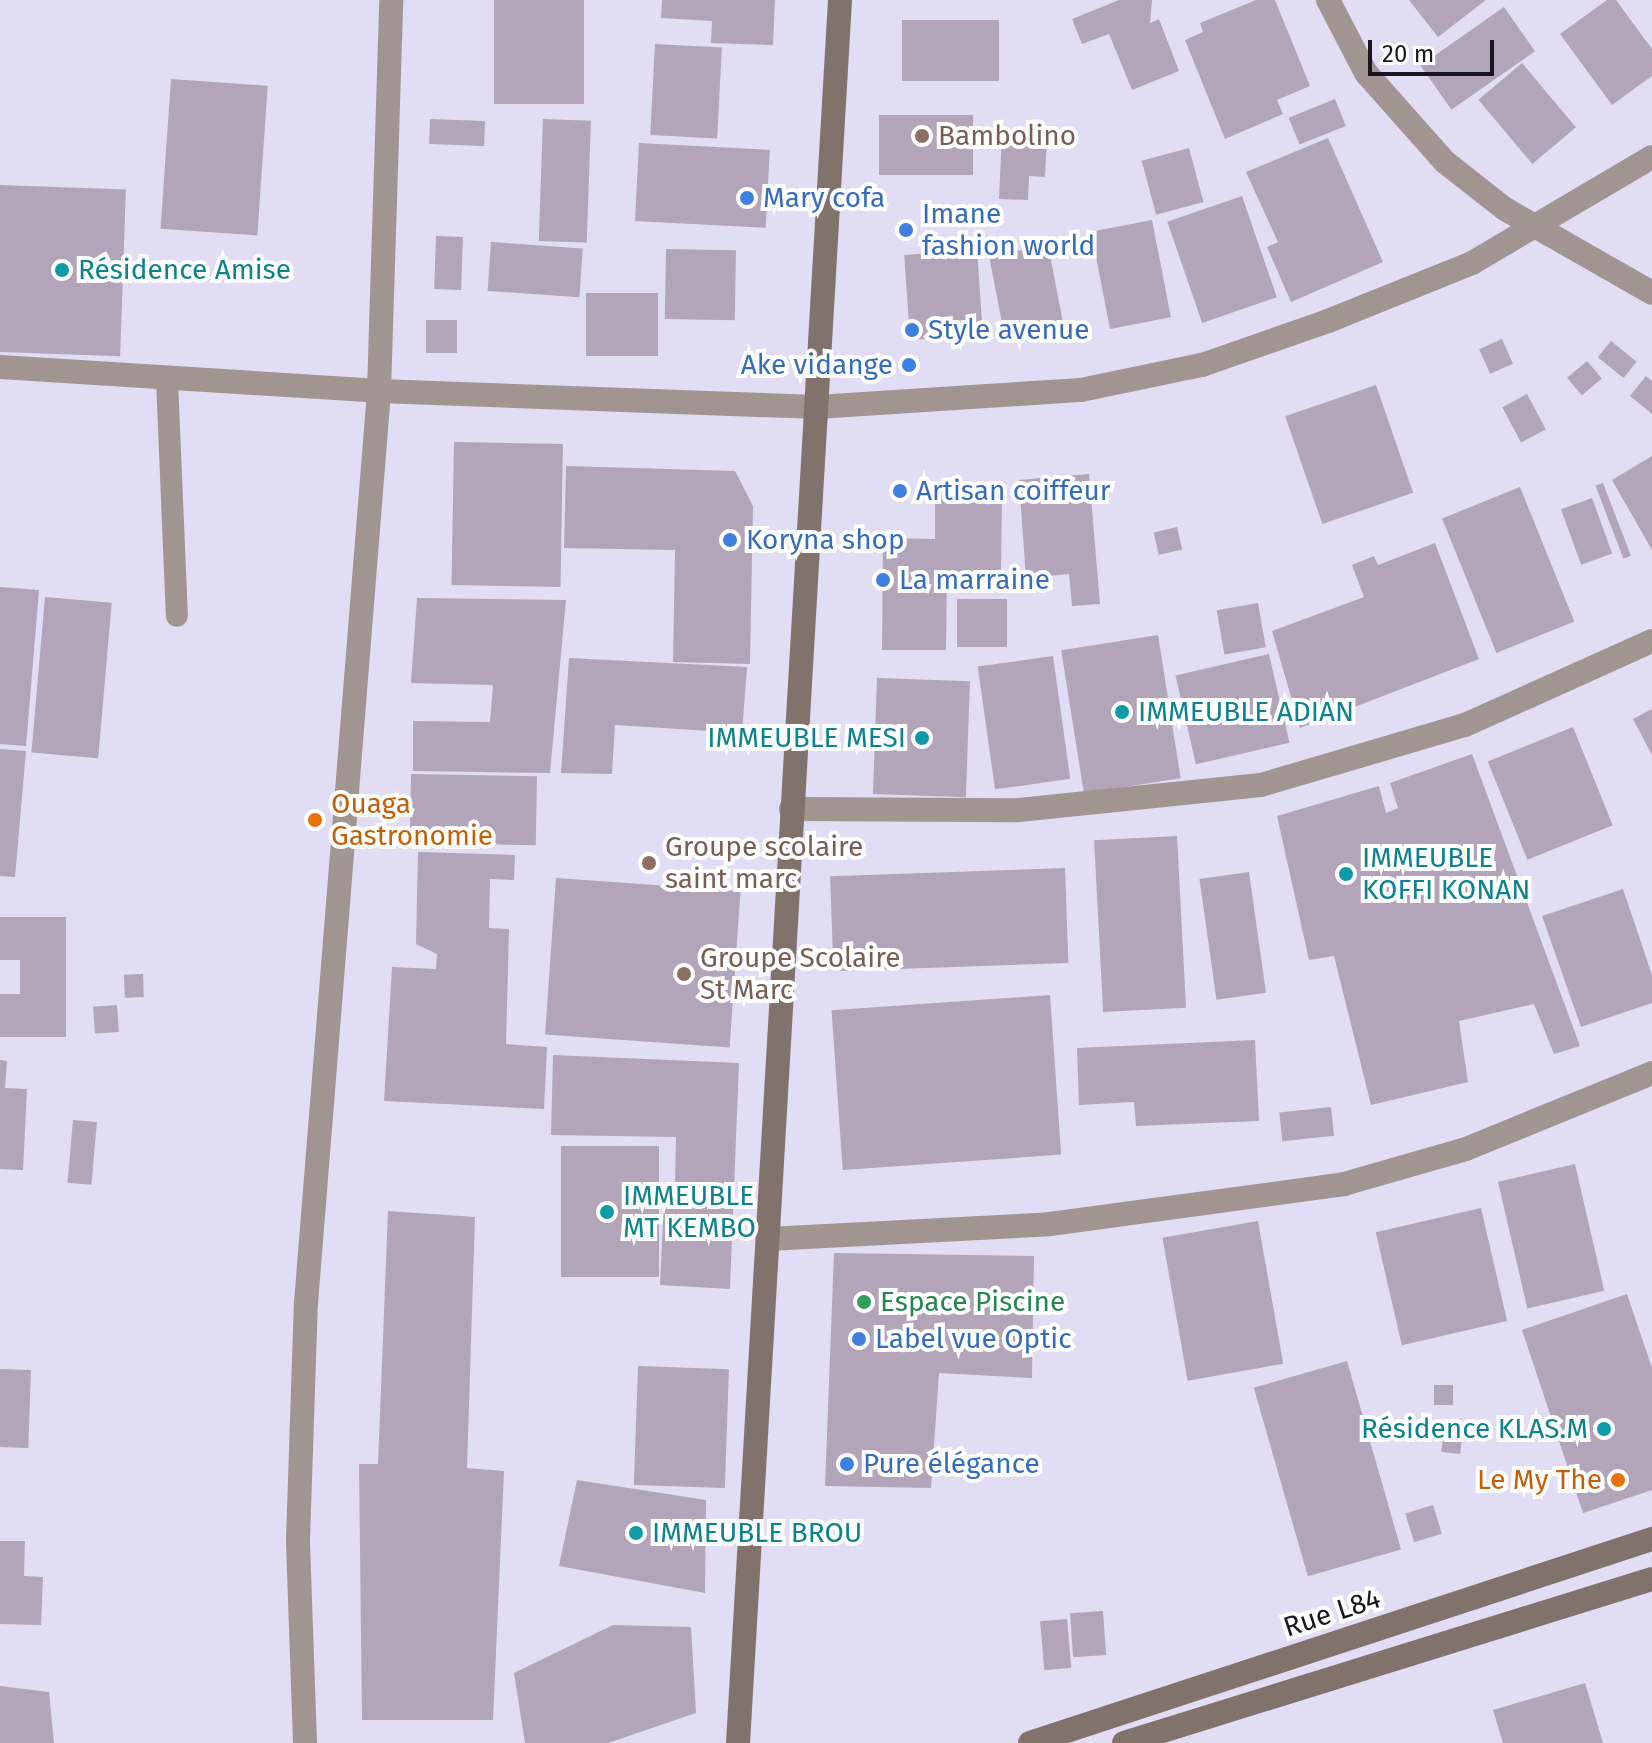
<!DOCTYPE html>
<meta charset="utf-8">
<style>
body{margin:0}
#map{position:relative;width:1652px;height:1743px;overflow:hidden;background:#e0ddf5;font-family:"Fira Sans",sans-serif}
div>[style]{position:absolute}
.building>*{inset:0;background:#b2a5ba;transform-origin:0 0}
.lane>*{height:22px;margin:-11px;padding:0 11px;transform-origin:11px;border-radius:11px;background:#a19592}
.street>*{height:24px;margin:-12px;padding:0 12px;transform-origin:12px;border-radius:12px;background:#a19592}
.secondary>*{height:24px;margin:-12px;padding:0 12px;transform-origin:12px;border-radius:12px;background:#82726c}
.dots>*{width:22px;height:22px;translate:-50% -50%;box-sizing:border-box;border:4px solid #fff;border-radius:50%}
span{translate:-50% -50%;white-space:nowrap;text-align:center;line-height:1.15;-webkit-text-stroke:8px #fff;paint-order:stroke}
.education-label{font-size:28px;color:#785e54}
.left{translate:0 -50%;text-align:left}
.shop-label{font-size:28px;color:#366cbe}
.right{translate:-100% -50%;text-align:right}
.culture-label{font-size:28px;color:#0d838f}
.food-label{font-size:28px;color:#c56008}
.leisure-label{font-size:28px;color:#27864d}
.street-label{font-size:28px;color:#18171f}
.scale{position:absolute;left:1368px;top:40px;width:126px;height:36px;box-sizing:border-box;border:4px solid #18171f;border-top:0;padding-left:10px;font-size:24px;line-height:28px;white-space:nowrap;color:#18171f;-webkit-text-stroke:6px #fff;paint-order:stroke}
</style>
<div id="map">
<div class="building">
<div style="left:494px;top:0;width:90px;height:104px"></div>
<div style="clip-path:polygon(662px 0,775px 0,773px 45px,711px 43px,712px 21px,661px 18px)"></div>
<div style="clip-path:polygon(1119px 0,1152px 0,1150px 23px,1159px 19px,1179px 71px,1132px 90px,1109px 34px,1082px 44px,1072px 19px)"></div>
<div style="clip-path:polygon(1256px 0,1275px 0,1310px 86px,1277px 100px,1283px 114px,1225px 139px,1185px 40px,1203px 32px,1200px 23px)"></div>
<div style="clip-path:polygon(1409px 0,1486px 0,1438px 37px)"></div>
<div style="clip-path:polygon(1607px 0,1616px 0,1652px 49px,1652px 76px,1612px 105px,1560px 34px)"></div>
<div style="left:1504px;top:7px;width:54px;height:102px;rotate:55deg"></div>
<div style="left:902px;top:20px;width:97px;height:61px"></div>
<div style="left:655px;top:44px;width:67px;height:91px;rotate:3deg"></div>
<div style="left:1522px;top:63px;width:84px;height:57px;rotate:50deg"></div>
<div style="left:171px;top:79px;width:97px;height:150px;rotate:4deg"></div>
<div style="left:1335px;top:99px;width:29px;height:50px;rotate:68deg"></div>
<div style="left:879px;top:115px;width:94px;height:60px"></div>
<div style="left:430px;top:119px;width:55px;height:25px;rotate:2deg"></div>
<div style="left:543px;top:119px;width:48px;height:122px;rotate:2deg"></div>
<div style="clip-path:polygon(1002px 134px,1047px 136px,1045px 177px,1029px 176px,1028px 200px,999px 199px)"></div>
<div style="clip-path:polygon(1328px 138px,1383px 262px,1291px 302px,1267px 247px,1278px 242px,1246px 172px)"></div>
<div style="left:639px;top:143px;width:131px;height:78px;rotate:3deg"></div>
<div style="left:1189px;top:148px;width:56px;height:49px;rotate:75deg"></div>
<div style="left:0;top:185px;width:126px;height:167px;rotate:2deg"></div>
<div style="left:1242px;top:196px;width:107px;height:79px;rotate:71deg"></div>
<div style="left:1152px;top:220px;width:99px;height:62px;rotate:79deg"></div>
<div style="left:436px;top:236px;width:27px;height:53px;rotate:2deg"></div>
<div style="left:491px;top:242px;width:92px;height:49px;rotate:4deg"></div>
<div style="left:1048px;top:245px;width:78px;height:60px;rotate:79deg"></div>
<div style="left:666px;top:249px;width:70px;height:70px;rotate:1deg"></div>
<div style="left:977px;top:250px;width:85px;height:73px;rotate:86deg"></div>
<div style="left:586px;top:293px;width:72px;height:63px"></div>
<div style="left:426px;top:320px;width:31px;height:33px"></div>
<div style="left:1502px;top:339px;width:27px;height:25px;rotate:66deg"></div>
<div style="left:1611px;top:341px;width:33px;height:21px;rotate:39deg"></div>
<div style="left:1587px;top:361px;width:23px;height:26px;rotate:50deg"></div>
<div style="clip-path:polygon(1646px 376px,1652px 381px,1652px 414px,1630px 396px)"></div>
<div style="left:1376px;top:385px;width:114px;height:96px;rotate:71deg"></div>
<div style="left:1527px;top:394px;width:40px;height:28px;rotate:62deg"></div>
<div style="left:454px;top:442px;width:109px;height:143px;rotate:1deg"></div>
<div style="clip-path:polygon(1652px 456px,1652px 550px,1612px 480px)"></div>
<div style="clip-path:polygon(566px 466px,735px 471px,753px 506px,750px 664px,673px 662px,675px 550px,564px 548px)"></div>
<div style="clip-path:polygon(1089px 474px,1100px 604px,1072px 606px,1069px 574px,1026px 578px,1019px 480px)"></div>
<div style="left:1603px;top:483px;width:78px;height:8px;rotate:69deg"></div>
<div style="left:1520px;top:487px;width:145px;height:84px;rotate:68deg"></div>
<div style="clip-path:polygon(935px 491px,1002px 492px,1001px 575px,947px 574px,946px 650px,882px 650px,883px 538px,935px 539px)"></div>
<div style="left:1592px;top:498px;width:59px;height:33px;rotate:70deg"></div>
<div style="left:1177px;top:527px;width:23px;height:24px;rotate:77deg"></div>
<div style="clip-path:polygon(1435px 543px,1479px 659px,1300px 728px,1272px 631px,1364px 597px,1352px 565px,1374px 556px,1378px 565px)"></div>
<div style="clip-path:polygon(0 587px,39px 590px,26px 746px,0 744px)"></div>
<div style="left:45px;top:597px;width:67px;height:156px;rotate:5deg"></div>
<div style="clip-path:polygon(417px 598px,566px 600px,550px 773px,413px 771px,413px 721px,490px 722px,493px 685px,411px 683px)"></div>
<div style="left:957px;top:599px;width:50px;height:48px"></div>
<div style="left:1258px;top:603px;width:45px;height:42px;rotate:80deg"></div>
<div style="left:1158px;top:635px;width:145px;height:98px;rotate:81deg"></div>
<div style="left:1269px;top:654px;width:91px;height:96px;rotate:77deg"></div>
<div style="left:1053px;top:656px;width:124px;height:76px;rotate:82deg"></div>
<div style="clip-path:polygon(569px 658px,747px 667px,742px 733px,615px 725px,612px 774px,561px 773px)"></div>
<div style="left:877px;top:678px;width:93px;height:116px;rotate:2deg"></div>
<div style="clip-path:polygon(1652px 709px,1652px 755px,1633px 719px)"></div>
<div style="left:1573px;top:727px;width:106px;height:92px;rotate:68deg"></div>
<div style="clip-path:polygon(0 749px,26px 751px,15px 877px,0 876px)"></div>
<div style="clip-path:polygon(1472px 754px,1580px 1046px,1554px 1054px,1534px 1004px,1459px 1021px,1468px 1082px,1371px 1105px,1334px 956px,1309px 960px,1277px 816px,1379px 786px,1386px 813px,1398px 808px,1390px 783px)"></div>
<div style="left:411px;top:774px;width:126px;height:69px;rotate:1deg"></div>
<div style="left:1177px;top:836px;width:172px;height:83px;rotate:87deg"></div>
<div style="clip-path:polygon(418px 852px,515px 855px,514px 880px,490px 879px,489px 928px,509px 929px,506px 1044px,547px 1047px,544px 1109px,384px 1101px,392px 967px,436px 969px,437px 954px,416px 944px)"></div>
<div style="left:1065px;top:868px;width:95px;height:235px;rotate:88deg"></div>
<div style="left:1249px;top:872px;width:122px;height:50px;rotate:82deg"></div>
<div style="left:556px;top:878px;width:185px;height:157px;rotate:4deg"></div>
<div style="clip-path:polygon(1623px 889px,1652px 975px,1652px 1003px,1581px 1027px,1542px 916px)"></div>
<div style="clip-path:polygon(0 917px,66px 917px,66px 1037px,0 1037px,0 994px,20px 994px,20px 960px,0 960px)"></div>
<div style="left:143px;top:974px;width:23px;height:19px;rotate:88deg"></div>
<div style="left:1050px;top:995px;width:160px;height:219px;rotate:86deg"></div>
<div style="left:117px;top:1005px;width:27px;height:24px;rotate:86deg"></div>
<div style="clip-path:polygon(1255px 1040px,1259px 1121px,1136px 1126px,1134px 1102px,1079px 1105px,1077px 1048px)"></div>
<div style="clip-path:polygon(553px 1055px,739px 1063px,730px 1289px,660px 1285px,665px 1183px,675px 1183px,676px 1137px,551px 1135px)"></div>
<div style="clip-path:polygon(0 1060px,7px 1061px,5px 1088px,27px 1089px,23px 1170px,0 1169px)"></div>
<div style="left:1331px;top:1107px;width:29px;height:52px;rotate:84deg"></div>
<div style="left:73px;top:1120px;width:24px;height:63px;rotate:5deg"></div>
<div style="left:561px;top:1146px;width:98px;height:131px"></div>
<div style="left:1575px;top:1164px;width:130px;height:79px;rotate:77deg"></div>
<div style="left:1481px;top:1208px;width:116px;height:108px;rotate:77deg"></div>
<div style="clip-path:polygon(388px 1211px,475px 1217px,467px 1468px,504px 1471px,493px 1720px,362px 1720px,359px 1464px,378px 1464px)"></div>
<div style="left:1258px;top:1221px;width:145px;height:97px;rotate:80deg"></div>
<div style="clip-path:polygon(834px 1253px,1034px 1256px,1032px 1378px,939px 1373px,931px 1488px,825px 1486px)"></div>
<div style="clip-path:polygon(1627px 1294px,1652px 1368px,1652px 1490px,1583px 1513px,1522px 1330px)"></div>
<div style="left:1347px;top:1361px;width:196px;height:97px;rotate:74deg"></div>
<div style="left:638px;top:1366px;width:91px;height:119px;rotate:2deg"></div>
<div style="left:0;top:1369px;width:31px;height:78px;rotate:2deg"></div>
<div style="left:1434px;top:1385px;width:19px;height:20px"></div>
<div style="left:1443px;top:1436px;width:19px;height:16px;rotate:6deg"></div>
<div style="clip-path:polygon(577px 1480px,706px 1500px,705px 1593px,559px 1566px)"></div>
<div style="left:1433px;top:1505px;width:30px;height:29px;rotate:73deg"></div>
<div style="clip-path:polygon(0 1541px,25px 1541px,24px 1576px,43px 1577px,41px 1625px,0 1624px)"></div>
<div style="left:1103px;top:1611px;width:44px;height:33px;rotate:86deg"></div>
<div style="left:1067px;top:1619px;width:49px;height:27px;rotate:85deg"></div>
<div style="clip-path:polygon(613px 1625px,691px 1627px,696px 1713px,608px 1743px,525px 1743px,514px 1673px)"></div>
<div style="clip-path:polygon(1585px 1683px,1603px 1743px,1503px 1743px,1493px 1710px)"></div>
<div style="clip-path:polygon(0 1686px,49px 1692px,54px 1743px,0 1743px)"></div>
</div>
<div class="lane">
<div style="left:167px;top:380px;width:236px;rotate:87.6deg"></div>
</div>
<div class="street">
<div style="left:1328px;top:0;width:82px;rotate:62.5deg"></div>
<div style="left:1366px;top:73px;width:119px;rotate:48.4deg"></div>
<div style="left:1445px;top:162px;width:76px;rotate:38.1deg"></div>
<div style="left:1505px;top:209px;width:169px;rotate:29.7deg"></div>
<div style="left:0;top:367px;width:380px;rotate:3.6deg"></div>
<div style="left:379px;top:391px;width:438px;rotate:2.1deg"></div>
<div style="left:817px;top:407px;width:265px;rotate:-3.7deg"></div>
<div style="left:1081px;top:390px;width:124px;rotate:-11.7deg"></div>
<div style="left:1202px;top:365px;width:133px;rotate:-19.2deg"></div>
<div style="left:1328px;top:321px;width:155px;rotate:-21.9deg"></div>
<div style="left:1472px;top:263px;width:209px;rotate:-30.5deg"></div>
<div style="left:791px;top:809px;width:228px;rotate:0.3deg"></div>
<div style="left:1019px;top:810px;width:243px;rotate:-5.9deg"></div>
<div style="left:1261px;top:785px;width:213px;rotate:-16.4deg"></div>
<div style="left:1465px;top:725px;width:205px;rotate:-24.2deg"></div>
<div style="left:768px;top:1239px;width:282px;rotate:-3deg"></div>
<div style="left:1050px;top:1224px;width:297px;rotate:-7.7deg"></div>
<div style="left:1344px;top:1184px;width:127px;rotate:-16deg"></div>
<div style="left:1466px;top:1149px;width:201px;rotate:-22.2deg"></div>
<div style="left:305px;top:1743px;width:203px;rotate:-92deg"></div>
<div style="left:298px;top:1540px;width:237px;rotate:-88.1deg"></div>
<div style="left:306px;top:1303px;width:915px;rotate:-85.42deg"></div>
<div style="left:379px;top:391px;width:391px;rotate:-88.2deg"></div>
</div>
<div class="secondary">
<div style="left:738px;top:1743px;width:1746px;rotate:-86.65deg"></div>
<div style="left:1030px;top:1743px;width:655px;rotate:-18.16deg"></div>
<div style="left:1124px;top:1743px;width:553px;rotate:-17.26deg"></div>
</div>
<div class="dots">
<div style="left:922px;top:136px;background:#8d6e63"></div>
<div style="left:747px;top:198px;background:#3f7fe0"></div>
<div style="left:906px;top:230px;background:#3f7fe0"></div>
<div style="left:62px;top:270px;background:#0f9aa8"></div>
<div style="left:912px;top:330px;background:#3f7fe0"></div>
<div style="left:909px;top:365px;background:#3f7fe0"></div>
<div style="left:900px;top:491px;background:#3f7fe0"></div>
<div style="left:730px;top:540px;background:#3f7fe0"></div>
<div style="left:883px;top:580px;background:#3f7fe0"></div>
<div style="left:1122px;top:712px;background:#0f9aa8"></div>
<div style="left:922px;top:738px;background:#0f9aa8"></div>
<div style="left:315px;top:820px;background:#e8710a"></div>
<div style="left:649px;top:863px;background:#8d6e63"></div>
<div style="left:1346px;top:874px;background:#0f9aa8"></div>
<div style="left:684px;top:974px;background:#8d6e63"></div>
<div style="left:607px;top:1212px;background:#0f9aa8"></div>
<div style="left:864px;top:1302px;background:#2e9e5b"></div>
<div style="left:859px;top:1339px;background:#3f7fe0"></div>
<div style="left:1604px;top:1429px;background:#0f9aa8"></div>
<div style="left:847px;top:1464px;background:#3f7fe0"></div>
<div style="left:1618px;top:1480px;background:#e8710a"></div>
<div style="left:636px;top:1533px;background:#0f9aa8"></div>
</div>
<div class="education-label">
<span class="left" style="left:938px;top:136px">Bambolino</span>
<span class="left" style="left:665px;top:863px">Groupe scolaire<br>saint marc</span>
<span class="left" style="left:700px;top:974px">Groupe Scolaire<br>St Marc</span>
</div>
<div class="shop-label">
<span class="left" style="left:763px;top:198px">Mary cofa</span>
<span class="left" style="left:922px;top:230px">Imane<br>fashion world</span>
<span class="left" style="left:928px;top:330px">Style avenue</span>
<span class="right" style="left:893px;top:365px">Ake vidange</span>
<span class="left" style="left:916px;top:491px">Artisan coiffeur</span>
<span class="left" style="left:746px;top:540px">Koryna shop</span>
<span class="left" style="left:899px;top:580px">La marraine</span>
<span class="left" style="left:875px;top:1339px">Label vue Optic</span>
<span class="left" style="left:863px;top:1464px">Pure élégance</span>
</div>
<div class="culture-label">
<span class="left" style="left:78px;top:270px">Résidence Amise</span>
<span class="left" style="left:1138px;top:712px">IMMEUBLE ADIAN</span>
<span class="right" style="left:906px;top:738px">IMMEUBLE MESI</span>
<span class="left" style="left:1362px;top:874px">IMMEUBLE<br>KOFFI KONAN</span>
<span class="left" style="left:623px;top:1212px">IMMEUBLE<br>MT KEMBO</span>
<span class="right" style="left:1588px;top:1429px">Résidence KLAS.M</span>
<span class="left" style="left:652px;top:1533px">IMMEUBLE BROU</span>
</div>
<div class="food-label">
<span class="left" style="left:331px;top:820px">Ouaga<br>Gastronomie</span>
<span class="right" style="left:1602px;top:1480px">Le My The</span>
</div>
<div class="leisure-label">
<span class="left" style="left:880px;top:1302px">Espace Piscine</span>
</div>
<div class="street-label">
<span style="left:1332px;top:1613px;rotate:-18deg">Rue L84</span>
</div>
<div class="scale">20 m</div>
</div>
